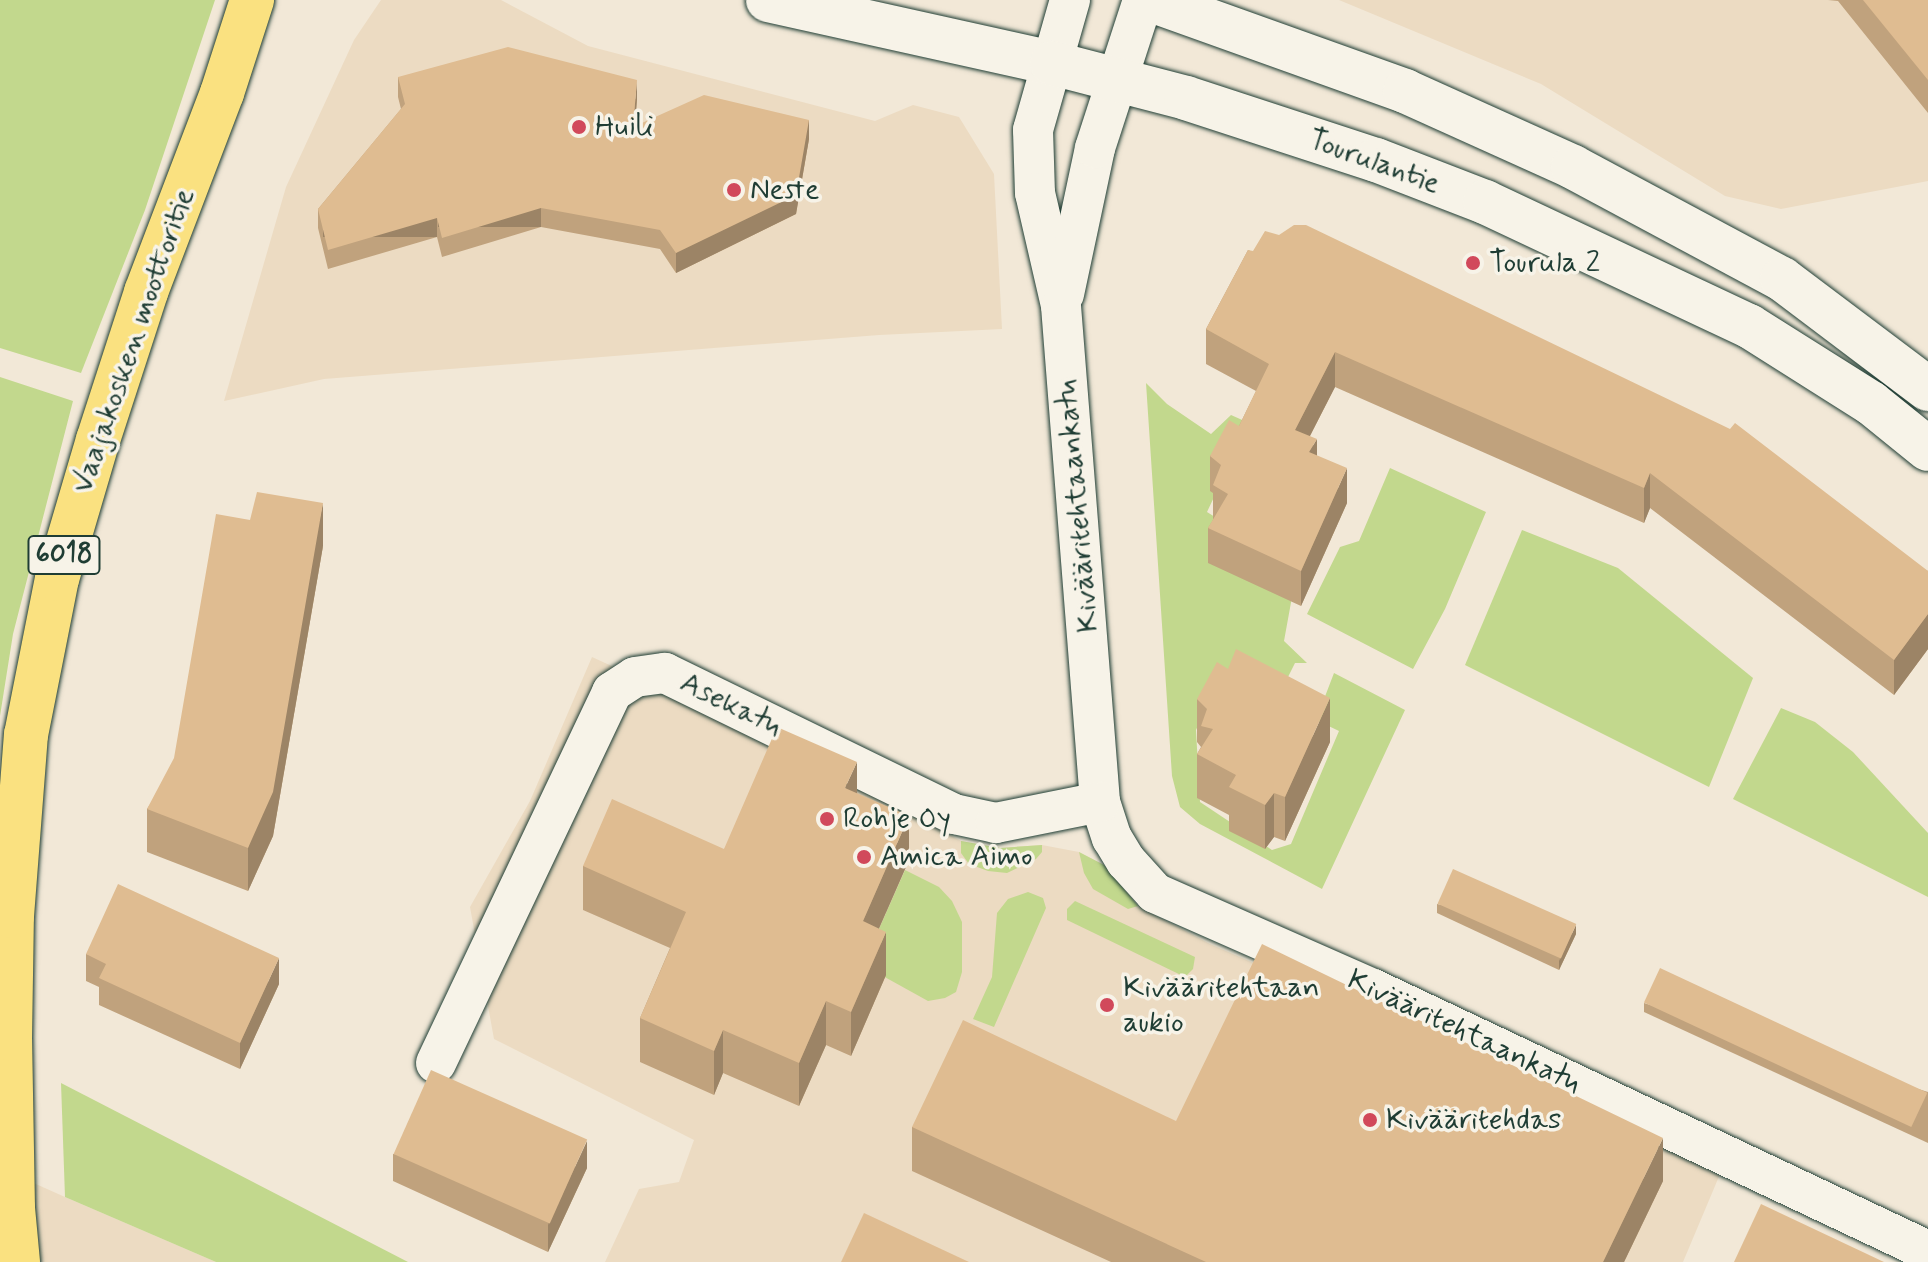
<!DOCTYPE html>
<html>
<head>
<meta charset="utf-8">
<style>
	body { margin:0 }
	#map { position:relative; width:1928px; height:1262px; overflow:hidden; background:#f2e8d7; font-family:Mynerve,sans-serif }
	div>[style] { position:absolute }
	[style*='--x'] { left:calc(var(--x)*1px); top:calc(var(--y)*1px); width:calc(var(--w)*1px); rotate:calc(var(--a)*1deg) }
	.built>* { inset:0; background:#ecdbc2 }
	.green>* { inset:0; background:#c2d88d }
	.roads { filter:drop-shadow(0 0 2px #1f3d34) drop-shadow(0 0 2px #1f3d34) }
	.street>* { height:40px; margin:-20px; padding:0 20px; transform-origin:20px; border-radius:20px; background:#f7f3e8 }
	.secondary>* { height:44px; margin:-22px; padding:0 22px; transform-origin:22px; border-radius:22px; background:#f7f3e8 }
	.highway>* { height:44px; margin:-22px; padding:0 22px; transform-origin:22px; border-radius:22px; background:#fae180 }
	.wall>* { inset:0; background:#c0a27d }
	.shaded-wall>* { inset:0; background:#9c8466; transform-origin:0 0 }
	.building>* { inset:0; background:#dfbc91; transform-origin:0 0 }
	.dots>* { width:22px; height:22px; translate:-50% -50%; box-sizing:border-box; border:4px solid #f7f3e8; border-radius:50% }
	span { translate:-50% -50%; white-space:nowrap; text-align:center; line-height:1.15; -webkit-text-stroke:7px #f7f3e8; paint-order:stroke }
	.shield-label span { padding:2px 6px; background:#f7f3e8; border:2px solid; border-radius:6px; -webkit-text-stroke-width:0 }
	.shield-label { font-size:28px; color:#1f3d34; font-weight:700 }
	.poi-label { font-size:30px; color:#1f3d34 }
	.left { translate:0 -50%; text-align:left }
	.street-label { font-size:30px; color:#1f3d34 }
</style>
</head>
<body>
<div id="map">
	<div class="built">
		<i style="clip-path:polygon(381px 0,501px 0,588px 46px,875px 121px,913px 105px,959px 117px,994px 174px,1002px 329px,879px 335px,324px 379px,224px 401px,286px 187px,354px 40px)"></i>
		<i style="clip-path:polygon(1339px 0,1928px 0,1928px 181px,1781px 209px,1725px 196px,1541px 84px)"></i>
		<i style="clip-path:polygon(592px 657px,789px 747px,961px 841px,1000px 848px,1042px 845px,1079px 852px,1104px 865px,1138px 906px,1210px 944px,1723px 1167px,1683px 1262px,605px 1262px,639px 1189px,679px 1182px,694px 1140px,494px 1039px,470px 907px,530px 801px)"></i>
		<i style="clip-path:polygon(0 1168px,65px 1197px,216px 1262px,0 1262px)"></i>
	</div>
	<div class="green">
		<i style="clip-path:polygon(0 0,215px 0,145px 210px,81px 373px,0 348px)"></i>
		<i style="clip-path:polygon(0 377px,73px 401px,13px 634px,0 716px)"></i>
		<i style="clip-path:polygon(1146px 383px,1167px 404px,1211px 434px,1231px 415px,1249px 423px,1207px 512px,1223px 522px,1292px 597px,1284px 641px,1307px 663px,1295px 663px,1286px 681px,1212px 695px,1196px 730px,1200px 802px,1272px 850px,1291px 844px,1339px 731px,1316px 720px,1334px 673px,1405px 710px,1322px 889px,1200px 824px,1180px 807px,1172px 776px)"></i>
		<i style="clip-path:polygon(1390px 468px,1486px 512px,1445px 609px,1413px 669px,1307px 614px,1340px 547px,1359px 541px)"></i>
		<i style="clip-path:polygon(1522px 530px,1618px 568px,1753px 678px,1709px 787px,1465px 665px)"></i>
		<i style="clip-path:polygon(1781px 708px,1815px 722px,1853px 752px,1928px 833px,1928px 897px,1733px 799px)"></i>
		<i style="clip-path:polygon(961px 841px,1000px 848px,1042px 845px,1042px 852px,1036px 859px,1007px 873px,988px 871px,969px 864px,961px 853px)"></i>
		<i style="clip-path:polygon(1079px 852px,1104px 865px,1138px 906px,1128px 909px,1093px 889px,1084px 873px)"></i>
		<i style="clip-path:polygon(905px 870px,939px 887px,952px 901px,962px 922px,962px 972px,956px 992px,945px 998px,928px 1001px,863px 965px)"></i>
		<i style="clip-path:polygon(1028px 892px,1043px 898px,1046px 908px,994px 1027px,973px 1019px,992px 977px,997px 913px,1008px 899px)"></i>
		<i style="clip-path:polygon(1075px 901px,1195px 957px,1193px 969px,1185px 977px,1067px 920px,1067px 909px)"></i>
		<i style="clip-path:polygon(61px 1083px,408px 1262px,216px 1262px,65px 1197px)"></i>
	</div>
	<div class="roads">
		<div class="street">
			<i style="--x:1070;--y:0;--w:135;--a:105.9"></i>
			<i style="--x:1033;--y:130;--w:63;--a:88.2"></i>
			<i style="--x:1035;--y:193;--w:116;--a:77"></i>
			<i style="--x:1061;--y:306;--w:498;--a:85.5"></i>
			<i style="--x:1100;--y:802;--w:38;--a:72"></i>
			<i style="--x:1112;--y:838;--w:27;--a:59"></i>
			<i style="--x:1126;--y:861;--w:43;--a:47.8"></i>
			<i style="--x:1155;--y:893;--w:238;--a:23.8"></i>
			<i style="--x:1373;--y:989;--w:614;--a:25.27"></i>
			<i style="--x:1064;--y:294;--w:149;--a:-78"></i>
			<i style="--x:1095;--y:148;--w:156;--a:-72"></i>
			<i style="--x:436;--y:1063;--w:411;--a:-64.6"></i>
			<i style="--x:612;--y:692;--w:27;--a:-33"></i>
			<i style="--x:635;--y:677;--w:30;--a:-8"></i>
			<i style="--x:665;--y:673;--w:322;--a:26"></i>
			<i style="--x:954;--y:814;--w:43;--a:12.1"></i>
			<i style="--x:996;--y:823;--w:106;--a:-11.4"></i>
		</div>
		<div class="secondary">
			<i style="--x:768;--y:0;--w:291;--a:12.5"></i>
			<i style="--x:1052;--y:63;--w:138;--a:14.6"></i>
			<i style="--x:1186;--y:98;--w:200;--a:18.1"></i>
			<i style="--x:1376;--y:160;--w:117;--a:21.1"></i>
			<i style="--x:1485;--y:202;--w:292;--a:25.2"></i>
			<i style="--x:1749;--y:326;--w:144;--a:32.3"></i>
			<i style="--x:1871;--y:403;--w:73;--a:38.9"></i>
			<i style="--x:1151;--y:0;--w:270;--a:19.7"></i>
			<i style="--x:1405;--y:91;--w:184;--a:24.3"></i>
			<i style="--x:1573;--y:167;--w:237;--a:28.2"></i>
			<i style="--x:1782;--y:279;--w:183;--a:37"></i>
		</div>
		<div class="highway">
			<i style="--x:18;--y:1262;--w:54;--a:-95.3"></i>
			<i style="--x:13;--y:1208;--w:169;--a:-91"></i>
			<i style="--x:10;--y:1039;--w:123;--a:-89.1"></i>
			<i style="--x:12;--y:916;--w:182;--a:-85.6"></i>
			<i style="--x:26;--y:735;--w:159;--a:-78.8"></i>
			<i style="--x:57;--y:579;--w:145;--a:-73.6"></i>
			<i style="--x:98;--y:440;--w:156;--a:-72"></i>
			<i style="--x:146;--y:292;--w:213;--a:-69.1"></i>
			<i style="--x:222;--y:93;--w:98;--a:-72.1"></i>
		</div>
	</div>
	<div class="wall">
		<i style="clip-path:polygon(1828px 0,1928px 0,1928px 113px,1838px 1px)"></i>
		<i style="clip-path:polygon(398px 77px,637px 99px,635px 126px,809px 139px,796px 214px,676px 273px,660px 249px,541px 227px,442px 257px,437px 237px,328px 269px,318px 228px,318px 209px,401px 109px,398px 97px)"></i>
		<i style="clip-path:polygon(1248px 250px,1928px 571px,1928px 649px,1894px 695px,1650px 508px,1644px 523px,1335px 387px,1310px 436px,1317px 456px,1347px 503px,1301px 606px,1208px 563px,1208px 528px,1213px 520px,1213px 493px,1210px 491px,1210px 456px,1239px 426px,1256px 391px,1206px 364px,1206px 329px)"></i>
		<i style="clip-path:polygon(323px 546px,273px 836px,248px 891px,147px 852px,147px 809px)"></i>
		<i style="clip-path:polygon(1197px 699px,1330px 742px,1285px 841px,1274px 837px,1265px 849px,1229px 831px,1229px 815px,1197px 798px,1197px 754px,1201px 747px,1197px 742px)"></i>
		<i style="clip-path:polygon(857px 793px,909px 860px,879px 928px,886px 975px,851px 1056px,826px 1045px,799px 1106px,723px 1073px,714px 1095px,640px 1062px,640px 1018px,670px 948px,583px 910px,583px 866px,724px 849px)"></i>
		<i style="clip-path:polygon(1437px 904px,1576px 934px,1559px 970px,1437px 913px)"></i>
		<i style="clip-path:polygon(86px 954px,279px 984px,240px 1069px,99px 1005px,99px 987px,86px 981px)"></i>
		<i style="clip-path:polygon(1644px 1003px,1928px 1092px,1928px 1143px,1644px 1012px)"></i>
		<i style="clip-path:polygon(1176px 1121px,1663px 1181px,1624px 1262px,1111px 1262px,912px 1171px,912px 1127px)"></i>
		<i style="clip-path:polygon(393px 1154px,587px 1168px,548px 1252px,393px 1181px)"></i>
	</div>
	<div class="shaded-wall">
		<i style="clip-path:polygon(637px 80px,637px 99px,633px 147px,633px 127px)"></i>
		<i style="clip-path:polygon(809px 120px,809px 139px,796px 214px,676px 273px,676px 253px)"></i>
		<i style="left:541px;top:208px;width:19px;height:103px;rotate:90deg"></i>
		<i style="left:437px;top:218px;width:19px;height:114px;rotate:90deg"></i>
		<i style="clip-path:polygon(1335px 352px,1335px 387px,1295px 465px,1295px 430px)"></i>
		<i style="clip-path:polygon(1317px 439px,1317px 474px,1309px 452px)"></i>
		<i style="clip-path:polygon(1347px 468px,1347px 503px,1301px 606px,1301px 571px)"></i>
		<i style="clip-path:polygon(1650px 473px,1650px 508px,1644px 523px,1644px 488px)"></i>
		<i style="clip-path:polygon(323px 503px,323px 546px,273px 836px,248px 891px,248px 848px)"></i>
		<i style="clip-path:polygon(1928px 614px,1928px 649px,1894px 695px,1894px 660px)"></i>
		<i style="clip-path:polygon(1330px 698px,1330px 742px,1285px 841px,1285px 797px)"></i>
		<i style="clip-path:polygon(857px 762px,857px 806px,845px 788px)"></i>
		<i style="clip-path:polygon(1274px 793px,1274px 837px,1265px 849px,1265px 805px)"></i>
		<i style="clip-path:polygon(909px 816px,909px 860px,863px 965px,863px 921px)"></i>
		<i style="clip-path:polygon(1576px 925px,1576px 934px,1559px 970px,1559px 961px)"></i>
		<i style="clip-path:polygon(886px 932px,886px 975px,851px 1056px,851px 1012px)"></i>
		<i style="clip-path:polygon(279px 958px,279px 984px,240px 1069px,240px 1043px)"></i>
		<i style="clip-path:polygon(826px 1001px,826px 1045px,799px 1106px,799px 1063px)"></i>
		<i style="clip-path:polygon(723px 1030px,723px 1073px,714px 1095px,714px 1051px)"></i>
		<i style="clip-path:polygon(1663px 1138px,1663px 1181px,1624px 1262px,1603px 1262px)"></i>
		<i style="clip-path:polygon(587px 1141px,587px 1168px,548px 1252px,548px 1225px)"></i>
	</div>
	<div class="building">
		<i style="clip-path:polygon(1863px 0,1928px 0,1928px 80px)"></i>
		<i style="clip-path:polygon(508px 47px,637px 80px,633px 127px,704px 95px,809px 120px,796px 195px,676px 253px,660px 230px,541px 208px,442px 238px,437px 218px,328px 250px,318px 209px,405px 104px,398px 77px)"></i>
		<i style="clip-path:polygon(1294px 225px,1306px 225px,1730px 429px,1735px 423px,1928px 571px,1928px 614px,1894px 660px,1650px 473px,1644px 488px,1335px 352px,1295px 430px,1317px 439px,1309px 452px,1347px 468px,1301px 571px,1208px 528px,1228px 494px,1213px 485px,1221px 465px,1210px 456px,1229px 420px,1239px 426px,1269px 364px,1206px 329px,1248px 250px,1253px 251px,1265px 231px,1279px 235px)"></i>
		<i style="clip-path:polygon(257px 492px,323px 503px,273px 792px,248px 848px,147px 809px,174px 758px,216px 514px,250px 520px)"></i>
		<i style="clip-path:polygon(1236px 649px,1330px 698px,1285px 797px,1274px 793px,1265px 805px,1229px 787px,1236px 775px,1197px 754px,1213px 729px,1201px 726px,1207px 709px,1197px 699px,1217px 662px,1228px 669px)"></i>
		<i style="clip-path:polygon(777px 727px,857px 762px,845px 788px,909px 816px,863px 921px,886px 932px,851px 1012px,826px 1001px,799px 1063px,723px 1030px,714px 1051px,640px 1018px,686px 912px,583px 866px,612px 799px,724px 849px)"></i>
		<i style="left:1453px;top:869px;width:135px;height:38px;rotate:24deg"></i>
		<i style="clip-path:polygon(118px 884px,279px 958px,240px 1043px,99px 978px,106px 964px,86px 954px)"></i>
		<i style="clip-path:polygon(1262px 944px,1663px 1138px,1603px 1262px,1206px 1262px,912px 1127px,963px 1020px,1176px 1121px)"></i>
		<i style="left:1660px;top:968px;width:295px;height:38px;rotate:25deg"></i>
		<i style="left:431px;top:1070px;width:171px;height:92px;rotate:24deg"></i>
		<i style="clip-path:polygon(1761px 1204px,1884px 1262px,1734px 1262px)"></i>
		<i style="clip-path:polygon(864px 1213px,969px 1262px,841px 1262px)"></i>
	</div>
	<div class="dots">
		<i style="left:579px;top:127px;background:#d1495b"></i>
		<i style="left:734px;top:190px;background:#d1495b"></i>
		<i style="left:1473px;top:263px;background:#d1495b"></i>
		<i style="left:827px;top:819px;background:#d1495b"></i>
		<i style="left:864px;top:857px;background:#d1495b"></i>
		<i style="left:1107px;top:1005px;background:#d1495b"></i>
		<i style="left:1370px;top:1120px;background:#d1495b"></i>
	</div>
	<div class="shield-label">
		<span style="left:64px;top:555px">6018</span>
	</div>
	<div class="poi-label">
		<span class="left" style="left:595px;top:127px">Huili</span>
		<span class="left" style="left:750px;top:190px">Neste</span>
		<span class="left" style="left:1489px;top:263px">Tourula 2</span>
		<span class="left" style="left:843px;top:819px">Rohje Oy</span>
		<span class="left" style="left:880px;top:857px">Amica Aimo</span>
		<span class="left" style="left:1123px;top:1005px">Kivääritehtaan<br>aukio</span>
		<span class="left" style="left:1386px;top:1120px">Kivääritehdas</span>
	</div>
	<div class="street-label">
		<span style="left:1374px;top:162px;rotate:20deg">Tourulantie</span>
		<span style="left:134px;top:341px;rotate:-71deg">Vaajakosken moottoritie</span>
		<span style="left:1078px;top:506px;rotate:-95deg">Kivääritehtaankatu</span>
		<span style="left:731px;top:705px;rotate:26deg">Asekatu</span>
		<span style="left:1464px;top:1032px;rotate:25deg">Kivääritehtaankatu</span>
	</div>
</div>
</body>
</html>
